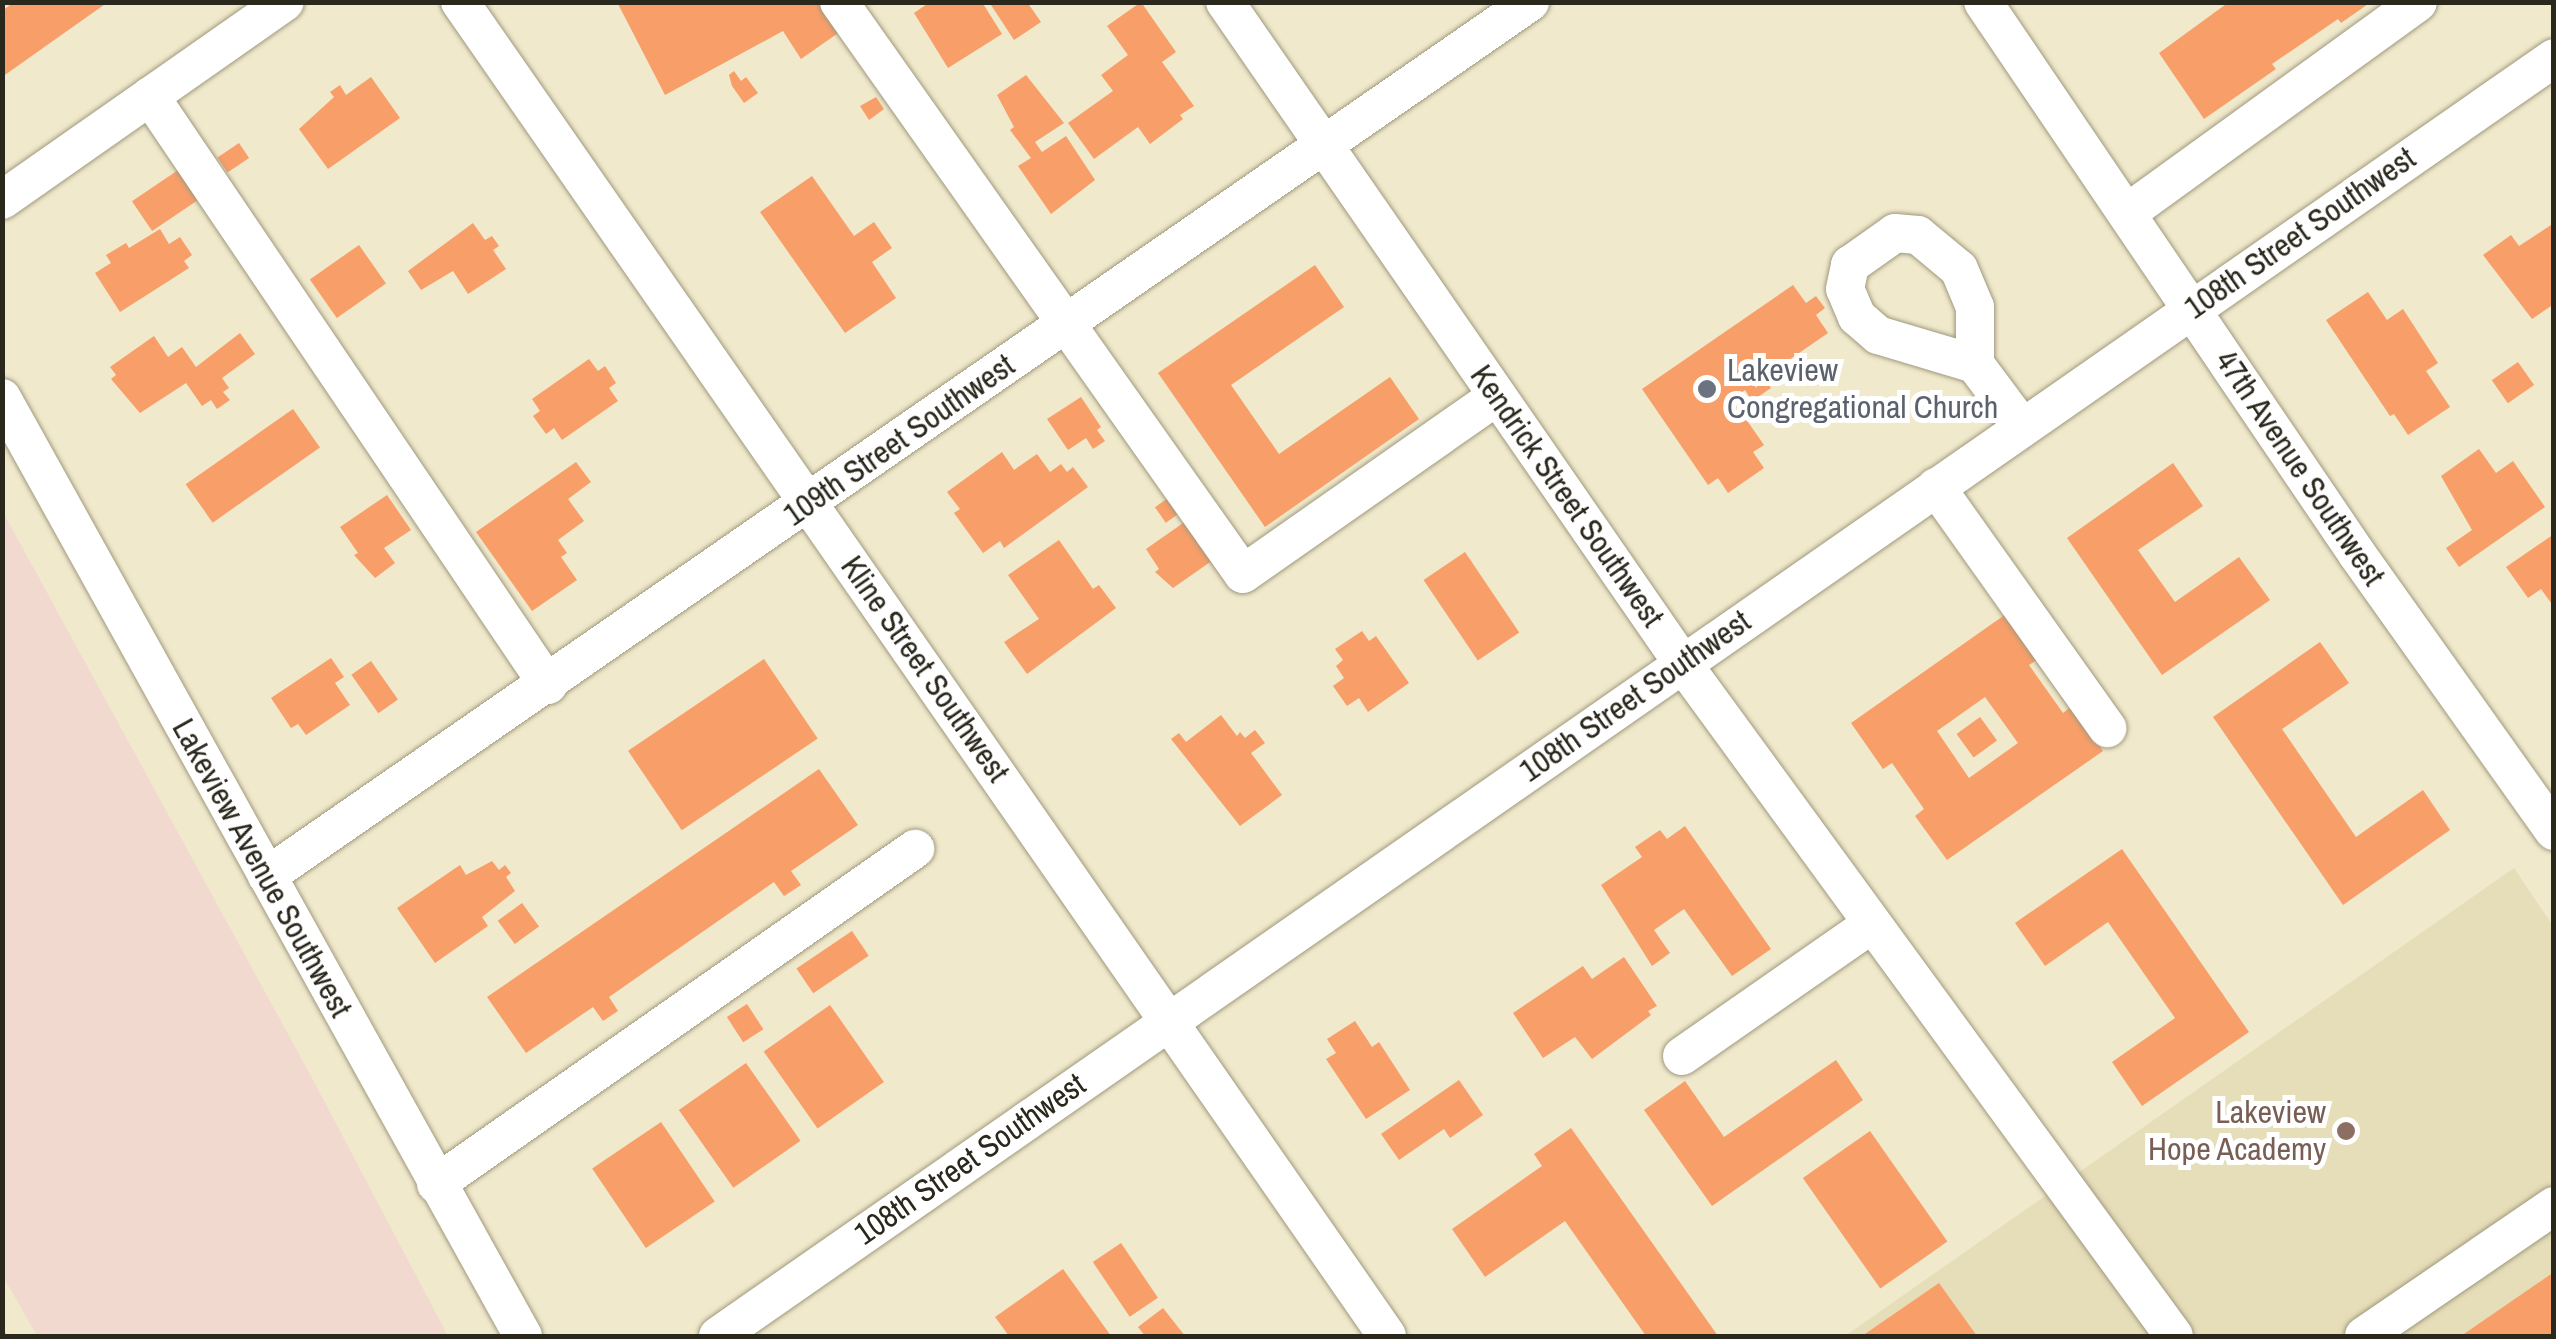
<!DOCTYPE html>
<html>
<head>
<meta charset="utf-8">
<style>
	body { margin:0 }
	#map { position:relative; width:2556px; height:1339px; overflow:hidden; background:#f0e9cc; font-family:"Archivo Narrow",sans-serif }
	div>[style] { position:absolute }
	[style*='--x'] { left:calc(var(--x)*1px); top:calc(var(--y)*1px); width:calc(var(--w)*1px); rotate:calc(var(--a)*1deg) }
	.built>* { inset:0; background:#e6ddb9 }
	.industrial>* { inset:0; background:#f1d9d0 }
	.building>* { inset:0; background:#f89e69; transform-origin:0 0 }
	.roads { filter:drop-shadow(0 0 2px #a0997e) drop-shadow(0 0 2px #a0997e) }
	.minor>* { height:38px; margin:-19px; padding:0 19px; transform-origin:19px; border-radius:19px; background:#fff }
	.rail>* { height:8px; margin-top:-4px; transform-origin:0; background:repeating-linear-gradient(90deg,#676252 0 20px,transparent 0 30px) }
	.dots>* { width:28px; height:28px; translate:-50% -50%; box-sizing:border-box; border:5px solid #fff; border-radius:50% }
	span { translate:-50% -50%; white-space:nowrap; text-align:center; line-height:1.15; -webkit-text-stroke:10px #fff; paint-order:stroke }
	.street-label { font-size:32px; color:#2a271c }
	.worship-label { font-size:32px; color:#5b616d }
	.left { translate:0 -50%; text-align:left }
	.education-label { font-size:32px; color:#785e54 }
	.right { translate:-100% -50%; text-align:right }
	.frame { position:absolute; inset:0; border:5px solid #2a271c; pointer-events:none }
</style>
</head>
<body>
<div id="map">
	<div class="built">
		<i style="clip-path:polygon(2514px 868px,2553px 926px,2553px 1336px,1845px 1336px)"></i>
	</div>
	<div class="industrial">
		<i style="clip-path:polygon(3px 512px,312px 1078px,448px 1336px,37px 1336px,3px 1276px)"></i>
	</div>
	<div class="building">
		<i style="clip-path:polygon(14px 2px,108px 2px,2px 77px,2px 11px)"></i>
		<i style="clip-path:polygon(617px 2px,821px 2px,841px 31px,801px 59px,783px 31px,665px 95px)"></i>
		<i style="clip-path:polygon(930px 2px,982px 2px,1002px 34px,948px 68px,914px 13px)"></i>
		<i style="clip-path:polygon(995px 2px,1027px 2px,1041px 22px,1014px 40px,991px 5px)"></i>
		<i style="clip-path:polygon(1141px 2px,1176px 52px,1162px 62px,1194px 106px,1180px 115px,1183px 119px,1150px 144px,1138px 127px,1094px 159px,1068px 123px,1113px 91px,1101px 75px,1128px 55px,1107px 26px)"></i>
		<i style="clip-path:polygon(2229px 2px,2371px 2px,2341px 23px,2338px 19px,2272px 64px,2276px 69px,2204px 119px,2159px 53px)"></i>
		<i style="clip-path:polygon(734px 71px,741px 81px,746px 77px,758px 93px,744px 103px,732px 86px,729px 75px)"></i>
		<i style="clip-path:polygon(1026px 75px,1064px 123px,1035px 142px,1042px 152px,1066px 136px,1095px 180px,1051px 214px,1018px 166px,1031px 158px,1010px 130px,1014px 127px,997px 95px)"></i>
		<i style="clip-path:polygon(371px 77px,400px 118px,328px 169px,299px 129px,334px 97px,330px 92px,340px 85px,346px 95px)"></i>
		<i style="clip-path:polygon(876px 97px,884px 109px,869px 120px,860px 106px)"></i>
		<i style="left:239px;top:143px;width:18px;height:26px;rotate:56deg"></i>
		<i style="left:190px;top:162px;width:36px;height:70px;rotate:56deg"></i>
		<i style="clip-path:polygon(812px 176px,854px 236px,874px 222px,892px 248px,872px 262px,896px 298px,845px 333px,760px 212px)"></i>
		<i style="clip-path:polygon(473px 223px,485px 240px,492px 236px,499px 246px,493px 250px,506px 269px,468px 294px,453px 271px,421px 290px,408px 271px)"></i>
		<i style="clip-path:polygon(2554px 223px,2554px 304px,2532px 319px,2483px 255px,2511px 235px,2519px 246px)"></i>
		<i style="clip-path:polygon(160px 229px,169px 244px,180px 237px,192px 255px,184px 261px,189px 268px,120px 312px,95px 273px,111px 263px,106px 255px,126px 243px,129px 248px)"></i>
		<i style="left:359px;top:245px;width:47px;height:60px;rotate:55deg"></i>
		<i style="clip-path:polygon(1315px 265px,1344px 307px,1231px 385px,1279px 454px,1390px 377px,1419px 419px,1265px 527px,1158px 373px)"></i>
		<i style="clip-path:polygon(1793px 285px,1806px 303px,1816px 296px,1825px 308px,1816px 315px,1828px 333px,1764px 377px,1771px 388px,1752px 401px,1745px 390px,1732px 399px,1764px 445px,1753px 452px,1764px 468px,1728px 493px,1718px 478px,1708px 485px,1642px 389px)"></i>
		<i style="clip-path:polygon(2368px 292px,2387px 320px,2403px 309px,2438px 363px,2426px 371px,2450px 407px,2408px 435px,2394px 414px,2390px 416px,2326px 320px)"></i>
		<i style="clip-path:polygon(240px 333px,255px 354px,222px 378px,229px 388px,223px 392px,230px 400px,217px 409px,211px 400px,202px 406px,186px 383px,140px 413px,111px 379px,116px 375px,110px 367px,154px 336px,168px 357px,182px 347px,196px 367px)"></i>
		<i style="clip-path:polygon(589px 359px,598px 371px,605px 366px,616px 383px,609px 388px,618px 401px,562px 440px,554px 428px,546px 434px,533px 416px,540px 411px,532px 399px)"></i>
		<i style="left:2518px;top:362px;width:28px;height:32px;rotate:55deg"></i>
		<i style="clip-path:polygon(1081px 397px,1101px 427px,1097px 430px,1105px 441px,1093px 449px,1086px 438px,1068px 450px,1047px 419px)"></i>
		<i style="left:293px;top:409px;width:47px;height:131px;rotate:55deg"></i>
		<i style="clip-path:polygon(2479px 449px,2496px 473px,2513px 461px,2545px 507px,2459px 567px,2446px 548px,2472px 530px,2441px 476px)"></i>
		<i style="clip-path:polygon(1002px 452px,1014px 470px,1037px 454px,1050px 472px,1061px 464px,1067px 472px,1073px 467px,1088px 487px,1004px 548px,1000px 541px,983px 553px,954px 513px,960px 509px,947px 492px)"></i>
		<i style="clip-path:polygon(576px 462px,591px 482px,568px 499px,584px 521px,558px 540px,567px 553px,561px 557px,577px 580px,532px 611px,476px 532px)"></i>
		<i style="clip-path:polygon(2173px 463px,2203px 506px,2138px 550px,2175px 602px,2239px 557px,2270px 600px,2162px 675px,2067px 538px)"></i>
		<i style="clip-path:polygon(387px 495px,411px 530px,384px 548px,395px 563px,375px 578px,354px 555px,358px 553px,340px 527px)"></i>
		<i style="left:1168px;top:498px;width:19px;height:16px;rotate:55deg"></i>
		<i style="clip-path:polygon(1186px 521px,1213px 560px,1173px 588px,1155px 572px,1159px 569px,1146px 549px)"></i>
		<i style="clip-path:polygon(2554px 534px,2554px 607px,2541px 589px,2528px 598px,2506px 567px)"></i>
		<i style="clip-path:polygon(1059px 540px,1093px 589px,1099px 585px,1116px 608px,1027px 674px,1004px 642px,1039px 619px,1008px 575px)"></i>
		<i style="left:1465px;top:552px;width:97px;height:50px;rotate:56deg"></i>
		<i style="clip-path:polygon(evenodd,2006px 614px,2038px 659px,2029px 665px,2063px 713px,2072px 706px,2103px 751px,1947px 860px,1915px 816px,1924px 809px,1892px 763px,1883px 769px,1851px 723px,2006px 614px,1985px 697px,2018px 743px,1969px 778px,1937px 731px,1985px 697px)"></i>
		<i style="clip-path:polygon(1362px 631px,1369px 641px,1376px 636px,1409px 683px,1368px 712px,1359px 698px,1347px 706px,1333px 686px,1344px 678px,1336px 666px,1343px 660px,1335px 649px)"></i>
		<i style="clip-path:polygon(2320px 642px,2349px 683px,2282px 729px,2356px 837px,2423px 790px,2450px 830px,2343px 905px,2213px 717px)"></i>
		<i style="clip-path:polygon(331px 658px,344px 677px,335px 683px,350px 705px,306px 735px,298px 724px,291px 728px,271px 698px)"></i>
		<i style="left:764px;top:659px;width:96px;height:164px;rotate:56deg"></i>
		<i style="left:371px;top:661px;width:47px;height:24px;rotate:55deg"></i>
		<i style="clip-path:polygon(1221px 715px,1237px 736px,1240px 732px,1245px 738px,1255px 730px,1265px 743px,1251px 753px,1282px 795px,1240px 826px,1171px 739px,1179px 733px,1186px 742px)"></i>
		<i style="left:1980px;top:717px;width:29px;height:29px;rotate:54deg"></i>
		<i style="clip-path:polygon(819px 769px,858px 825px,791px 871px,801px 885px,784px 896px,774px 882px,609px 997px,618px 1011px,603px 1021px,593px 1007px,526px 1053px,487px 997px)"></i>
		<i style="clip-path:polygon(1685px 826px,1771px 949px,1732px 976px,1684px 909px,1654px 930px,1670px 953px,1652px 966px,1601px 885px,1642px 857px,1635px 847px,1660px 830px,1667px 839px)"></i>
		<i style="clip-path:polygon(2122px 849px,2249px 1032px,2142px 1106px,2112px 1062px,2175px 1018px,2108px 922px,2045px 966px,2015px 923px)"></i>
		<i style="clip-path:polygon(492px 861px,499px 870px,505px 865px,511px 873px,506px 877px,515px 891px,482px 917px,488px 926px,435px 963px,397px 908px,460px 865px,466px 875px)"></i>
		<i style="left:522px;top:903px;width:29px;height:30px;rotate:54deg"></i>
		<i style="left:852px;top:931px;width:30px;height:67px;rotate:56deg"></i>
		<i style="clip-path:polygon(1624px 957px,1657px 1006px,1648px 1011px,1651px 1015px,1592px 1059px,1575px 1037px,1543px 1058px,1513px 1013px,1583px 966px,1592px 979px)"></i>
		<i style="left:747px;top:1004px;width:30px;height:24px;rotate:57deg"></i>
		<i style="left:830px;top:1005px;width:94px;height:81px;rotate:55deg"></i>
		<i style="clip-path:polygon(1355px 1021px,1372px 1047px,1379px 1042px,1410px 1090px,1366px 1119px,1326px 1059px,1336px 1053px,1327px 1039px)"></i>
		<i style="clip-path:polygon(1836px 1060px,1863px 1100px,1712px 1206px,1644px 1110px,1685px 1081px,1724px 1137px)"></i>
		<i style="left:746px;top:1063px;width:95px;height:82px;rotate:55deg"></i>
		<i style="clip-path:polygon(1459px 1080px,1483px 1115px,1450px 1138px,1444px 1129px,1399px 1160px,1381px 1134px)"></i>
		<i style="left:661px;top:1122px;width:96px;height:83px;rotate:56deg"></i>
		<i style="clip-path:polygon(1571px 1128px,1718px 1336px,1646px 1336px,1565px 1221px,1485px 1277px,1452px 1229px,1542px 1166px,1534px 1154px)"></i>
		<i style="left:1870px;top:1131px;width:135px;height:82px;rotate:55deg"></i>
		<i style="left:1121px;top:1243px;width:66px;height:34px;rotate:56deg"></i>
		<i style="clip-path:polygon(1063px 1269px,1111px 1336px,1009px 1336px,995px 1317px)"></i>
		<i style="clip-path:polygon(2554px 1272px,2554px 1336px,2461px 1336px)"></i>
		<i style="clip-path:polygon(1939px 1283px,1977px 1336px,1862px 1336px)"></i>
		<i style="clip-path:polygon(1163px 1308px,1185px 1336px,1145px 1336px,1138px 1327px)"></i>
	</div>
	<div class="roads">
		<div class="minor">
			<i style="--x:460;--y:2;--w:1624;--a:55.2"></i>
			<i style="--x:839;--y:2;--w:700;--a:54.77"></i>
			<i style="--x:1243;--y:574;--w:310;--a:-35"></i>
			<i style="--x:1225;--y:2;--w:805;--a:55.32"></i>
			<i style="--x:1683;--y:664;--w:832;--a:53.85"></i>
			<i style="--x:1983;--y:2;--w:667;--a:55.88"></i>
			<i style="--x:2357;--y:554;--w:340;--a:54.6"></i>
			<i style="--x:150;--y:96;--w:711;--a:55.95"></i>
			<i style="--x:2;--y:200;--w:345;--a:-35"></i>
			<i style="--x:2127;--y:213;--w:359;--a:-35.9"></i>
			<i style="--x:1975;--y:364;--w:101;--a:-163.4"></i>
			<i style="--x:1878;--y:335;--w:28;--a:-139"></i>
			<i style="--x:1857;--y:317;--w:30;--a:-113"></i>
			<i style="--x:1845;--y:289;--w:25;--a:-78"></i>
			<i style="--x:1850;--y:265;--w:55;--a:-35.4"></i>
			<i style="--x:1895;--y:233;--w:23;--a:5"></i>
			<i style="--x:1918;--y:235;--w:53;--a:39.7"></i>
			<i style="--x:1959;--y:269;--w:41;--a:67.2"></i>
			<i style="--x:1975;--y:307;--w:57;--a:90"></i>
			<i style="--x:1975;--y:364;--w:79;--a:53.3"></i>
			<i style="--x:2;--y:398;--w:1073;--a:60.95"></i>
			<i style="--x:1936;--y:487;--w:296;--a:54.6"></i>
			<i style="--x:267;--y:876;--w:1536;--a:-34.68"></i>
			<i style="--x:1682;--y:1056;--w:231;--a:-34.8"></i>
			<i style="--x:436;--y:1184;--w:585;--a:-34.97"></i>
			<i style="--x:718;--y:1336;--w:2237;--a:-34.84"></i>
			<i style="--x:2364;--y:1336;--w:230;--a:-34.4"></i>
		</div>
	</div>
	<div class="rail">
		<i style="--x:2;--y:1335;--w:1;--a:45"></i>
	</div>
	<div class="dots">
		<i style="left:1707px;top:389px;background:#6b7280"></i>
		<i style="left:2346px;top:1131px;background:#8d6e63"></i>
	</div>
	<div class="street-label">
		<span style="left:2300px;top:233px;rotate:-35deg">108th Street Southwest</span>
		<span style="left:899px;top:440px;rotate:-35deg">109th Street Southwest</span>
		<span style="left:2300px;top:468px;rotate:56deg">47th Avenue Southwest</span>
		<span style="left:1567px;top:496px;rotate:55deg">Kendrick Street Southwest</span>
		<span style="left:925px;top:669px;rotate:55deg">Kline Street Southwest</span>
		<span style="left:1635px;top:696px;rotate:-35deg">108th Street Southwest</span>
		<span style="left:262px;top:868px;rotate:61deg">Lakeview Avenue Southwest</span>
		<span style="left:970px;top:1159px;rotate:-35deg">108th Street Southwest</span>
	</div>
	<div class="worship-label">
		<span class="left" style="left:1727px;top:389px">Lakeview<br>Congregational Church</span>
	</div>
	<div class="education-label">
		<span class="right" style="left:2326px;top:1131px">Lakeview<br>Hope Academy</span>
	</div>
	<div class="frame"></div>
</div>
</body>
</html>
